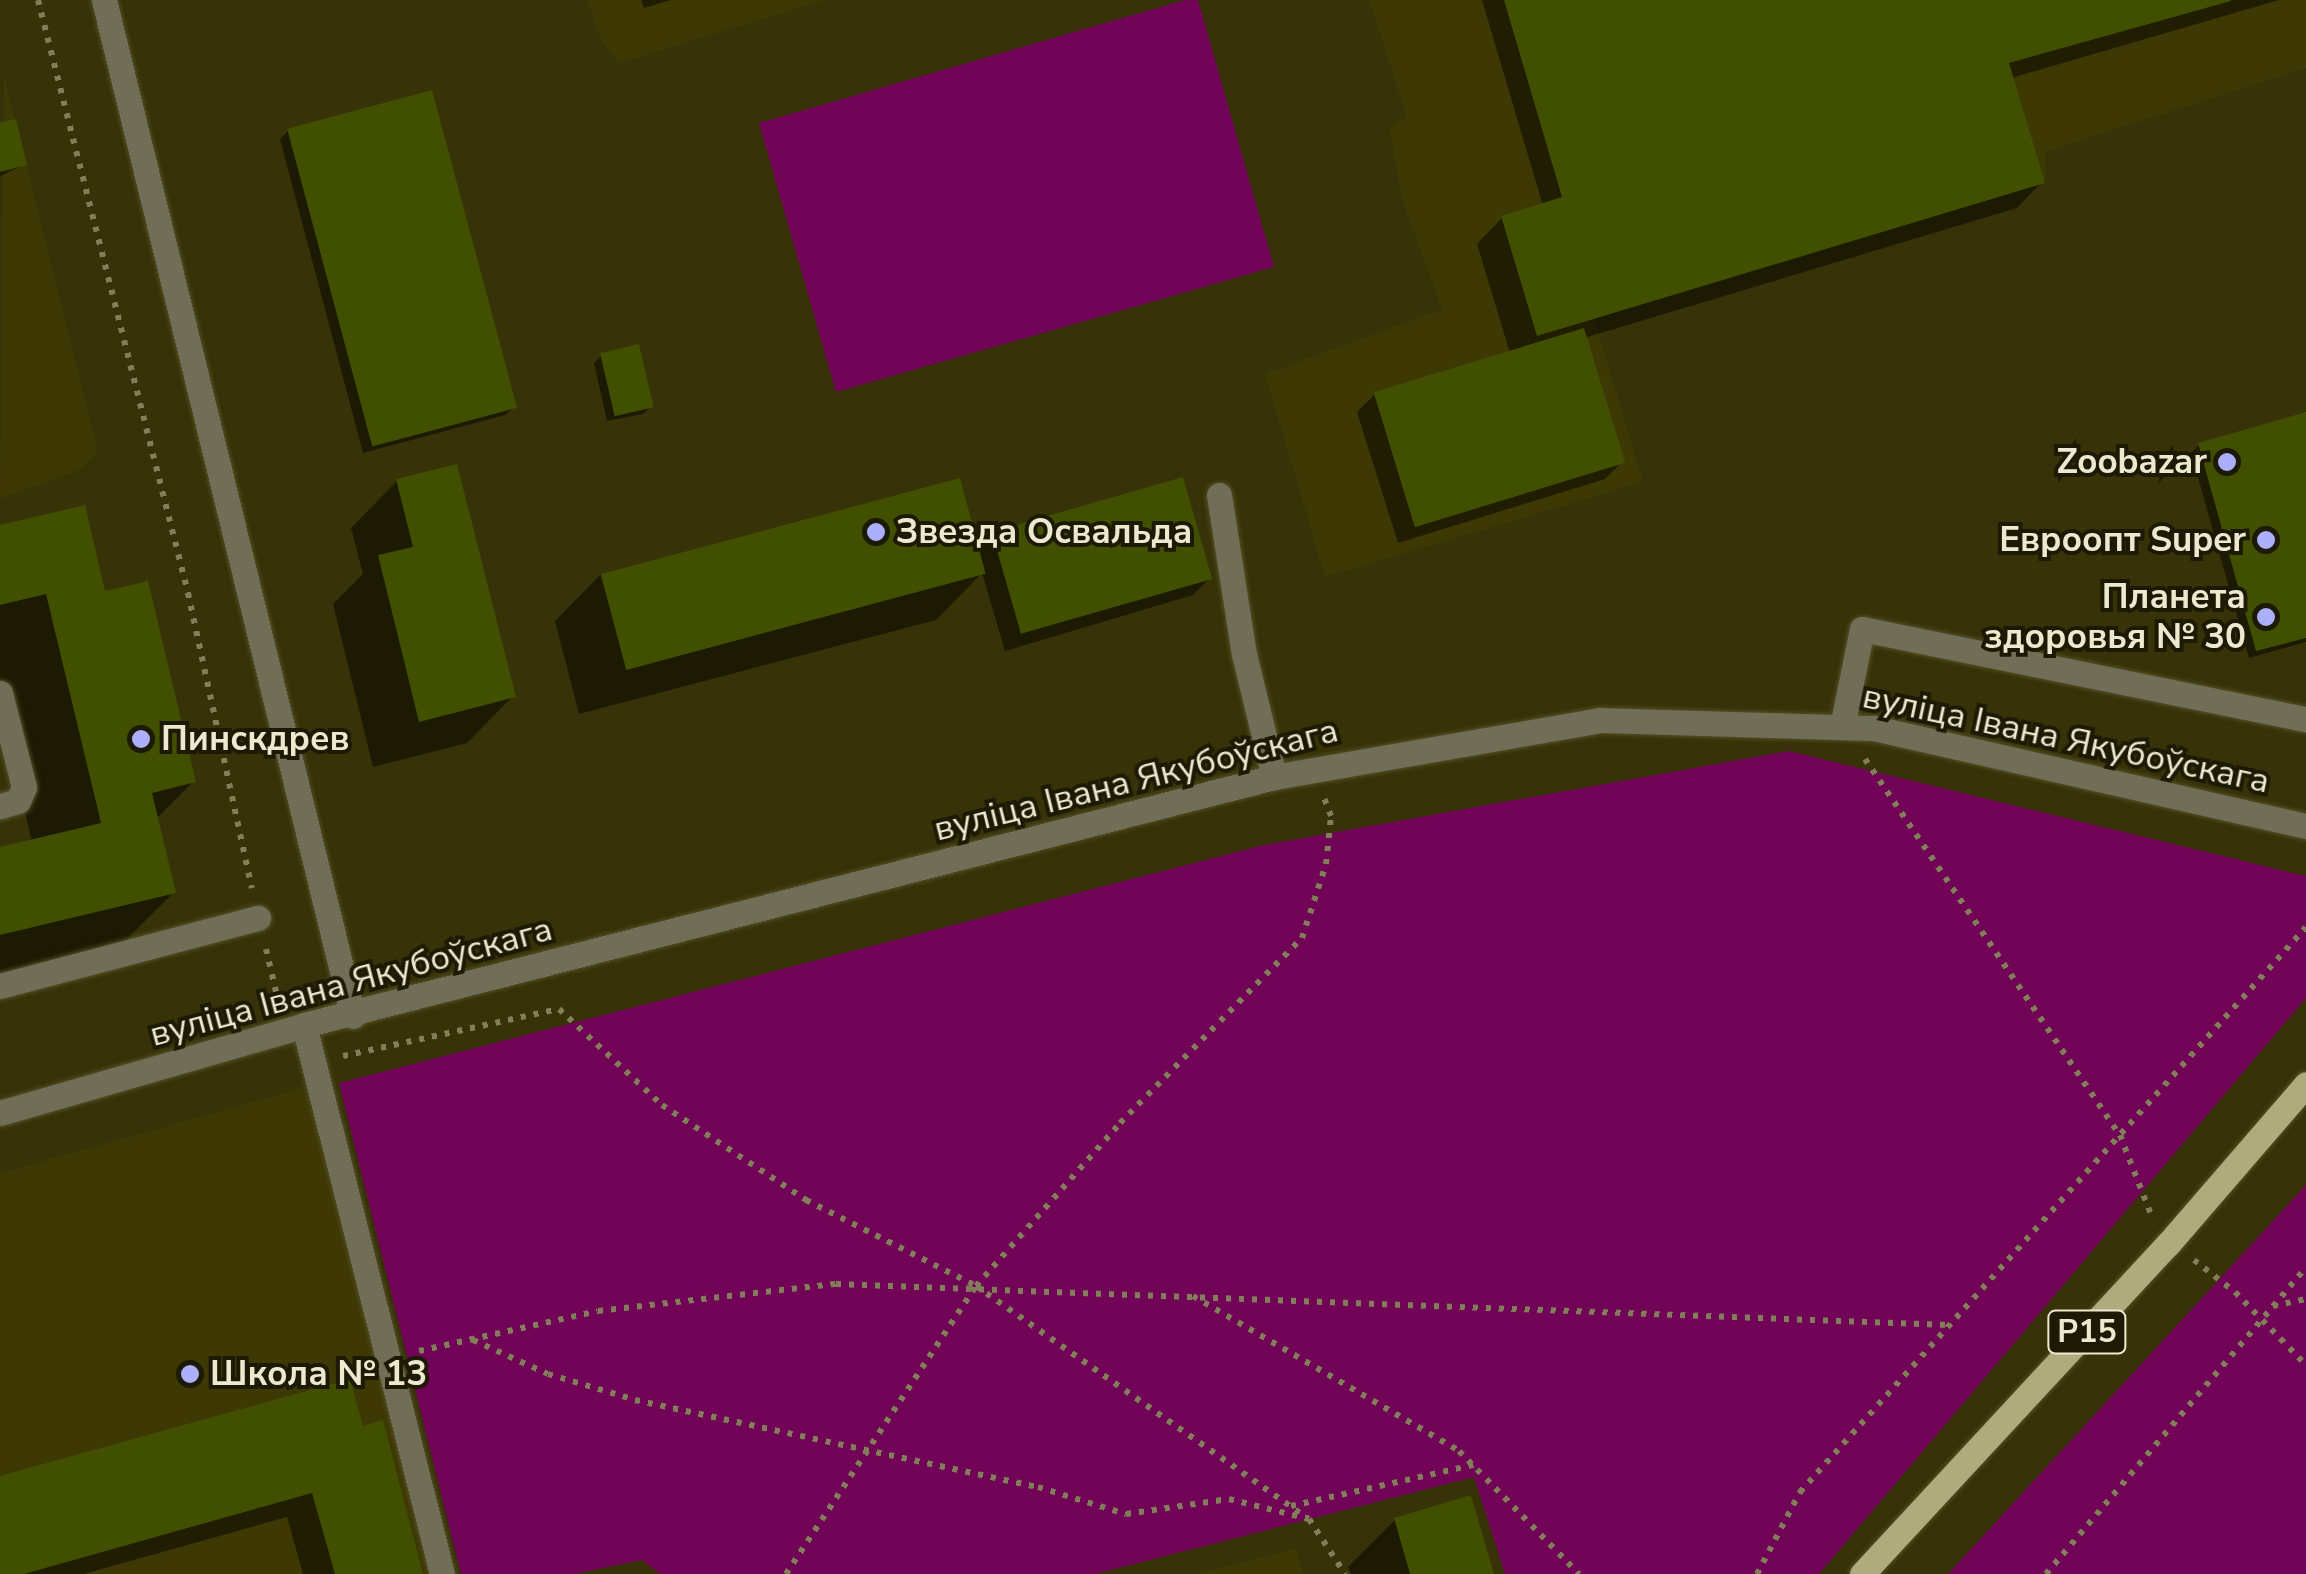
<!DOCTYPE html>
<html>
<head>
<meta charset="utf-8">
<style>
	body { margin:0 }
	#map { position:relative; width:2306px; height:1574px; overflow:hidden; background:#373207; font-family:"Nunito Sans",sans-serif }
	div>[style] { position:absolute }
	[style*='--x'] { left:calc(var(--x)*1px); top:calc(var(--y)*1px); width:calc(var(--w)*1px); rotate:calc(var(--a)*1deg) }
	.built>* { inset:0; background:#3e3804 }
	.green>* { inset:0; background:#710456 }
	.shadow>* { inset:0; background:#0007 }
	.building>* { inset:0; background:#405000; transform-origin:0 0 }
	.path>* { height:6px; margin-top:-3px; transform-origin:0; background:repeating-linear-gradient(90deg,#827e5a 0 5px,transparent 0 13px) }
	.roads { filter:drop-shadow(0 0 2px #544f27) drop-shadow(0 0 2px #544f27) }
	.minor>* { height:25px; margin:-12.5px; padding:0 12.5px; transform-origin:12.5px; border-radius:12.5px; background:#716e58 }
	.major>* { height:25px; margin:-12.5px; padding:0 12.5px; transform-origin:12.5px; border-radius:12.5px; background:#b0ab7d }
	.dots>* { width:28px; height:28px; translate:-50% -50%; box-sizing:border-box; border:5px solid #1c1904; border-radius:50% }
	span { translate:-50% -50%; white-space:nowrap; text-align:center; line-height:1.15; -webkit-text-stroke:8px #1c1904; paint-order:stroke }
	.shield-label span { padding:2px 8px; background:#1c1904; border:2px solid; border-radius:8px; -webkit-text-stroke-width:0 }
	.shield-label { font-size:32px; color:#ece9ce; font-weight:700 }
	.poi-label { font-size:35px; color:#ece9ce; font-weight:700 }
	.right { translate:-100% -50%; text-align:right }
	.left { translate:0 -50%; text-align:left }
	.street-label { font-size:35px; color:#ece9ce }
</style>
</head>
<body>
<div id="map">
	<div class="built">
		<i style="clip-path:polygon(587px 0,825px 0,620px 63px,601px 41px)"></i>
		<i style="clip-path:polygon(1369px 0,2306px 0,2306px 68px,2045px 152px,2045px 183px,1594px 319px,1643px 482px,1325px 577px,1265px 374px,1442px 309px,1402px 199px,1389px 127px,1407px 117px)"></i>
		<i style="clip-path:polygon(4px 75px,98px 451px,80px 470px,0 499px)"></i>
		<i style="clip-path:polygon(309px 1086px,431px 1574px,0 1574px,0 1173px)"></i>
		<i style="clip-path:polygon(1296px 1548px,1302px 1574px,1197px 1574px)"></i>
	</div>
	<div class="green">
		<i style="clip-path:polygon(1185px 0,1198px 0,1274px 267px,836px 392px,759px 123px)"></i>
		<i style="clip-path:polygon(1789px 751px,2306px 876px,2306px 998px,1819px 1574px,1505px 1574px,1474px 1477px,1095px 1574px,660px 1574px,642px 1560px,574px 1574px,461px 1574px,339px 1083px,1264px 845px)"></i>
		<i style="clip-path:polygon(2306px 1185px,2306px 1574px,1948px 1574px)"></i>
	</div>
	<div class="shadow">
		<i style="clip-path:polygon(641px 0,671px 0,644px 8px)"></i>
		<i style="clip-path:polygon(1482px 0,2279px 0,2011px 78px,2042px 182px,2017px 208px,1584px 338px,1622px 462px,1605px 479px,1398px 543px,1357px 412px,1374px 395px,1510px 353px,1477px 244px,1502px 218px,1543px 206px)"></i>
		<i style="clip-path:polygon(0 126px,24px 165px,0 176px)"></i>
		<i style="clip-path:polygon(288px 131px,513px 408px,505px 415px,363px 453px,280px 139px)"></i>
		<i style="clip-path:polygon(602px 355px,651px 406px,643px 414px,607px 421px,594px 363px)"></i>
		<i style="clip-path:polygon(2306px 415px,2306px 642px,2249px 658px,2191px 453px,2199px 445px)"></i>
		<i style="clip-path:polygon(397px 481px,513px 696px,467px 743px,373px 767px,333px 604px,363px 574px,351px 528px)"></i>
		<i style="clip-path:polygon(0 528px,103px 594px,194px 781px,156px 819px,174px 892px,114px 952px,0 979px,0 850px,32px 842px,0 707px)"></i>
		<i style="clip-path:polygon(993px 535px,1210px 578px,1193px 595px,1005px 651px,982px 573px,936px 620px,579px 714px,555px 621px,601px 574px,977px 552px)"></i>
		<i style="clip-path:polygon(361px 1429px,421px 1574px,303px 1574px,287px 1517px,84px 1574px,0 1574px,0 1479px)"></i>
		<i style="clip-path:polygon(1395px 1520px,1491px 1574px,1351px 1574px,1348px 1567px)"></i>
	</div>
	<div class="building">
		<i style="clip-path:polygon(1504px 0,2230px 0,2231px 1px,2009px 63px,2045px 183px,1537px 336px,1501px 216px,1562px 197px)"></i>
		<i style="left:432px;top:90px;width:329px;height:150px;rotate:75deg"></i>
		<i style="clip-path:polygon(16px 119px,27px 165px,0 172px,0 123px)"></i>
		<i style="left:1584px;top:328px;width:141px;height:220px;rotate:73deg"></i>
		<i style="left:639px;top:344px;width:65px;height:40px;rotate:77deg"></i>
		<i style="clip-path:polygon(2306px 412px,2306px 638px,2256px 651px,2198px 443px)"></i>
		<i style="clip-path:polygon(457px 464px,516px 697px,419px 722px,378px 555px,413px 547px,396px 479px)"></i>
		<i style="left:1183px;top:477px;width:106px;height:199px;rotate:74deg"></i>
		<i style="left:960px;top:478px;width:99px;height:372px;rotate:75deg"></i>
		<i style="clip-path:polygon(85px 505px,105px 591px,148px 581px,196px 782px,152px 793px,176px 893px,0 935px,0 847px,101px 823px,46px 594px,0 605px,0 525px)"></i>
		<i style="clip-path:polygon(350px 1379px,363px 1426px,383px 1420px,423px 1574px,335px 1574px,312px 1493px,24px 1574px,0 1574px,0 1476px)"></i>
		<i style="clip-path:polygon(1471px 1495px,1494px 1574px,1410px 1574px,1394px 1518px)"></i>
	</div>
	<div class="path">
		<i style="--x:38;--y:0;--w:612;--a:75.8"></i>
		<i style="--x:188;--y:593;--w:302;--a:77.8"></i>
		<i style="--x:1865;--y:759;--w:454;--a:55.9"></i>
		<i style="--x:2120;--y:1135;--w:88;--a:68.7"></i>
		<i style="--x:266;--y:949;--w:52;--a:76.8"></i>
		<i style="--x:343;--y:1056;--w:221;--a:-12.3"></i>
		<i style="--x:559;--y:1009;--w:141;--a:43"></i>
		<i style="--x:662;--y:1105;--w:173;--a:33.4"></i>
		<i style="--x:806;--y:1200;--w:191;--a:26.8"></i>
		<i style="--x:976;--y:1286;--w:406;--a:35"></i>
		<i style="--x:2194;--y:1260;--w:52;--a:38"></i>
		<i style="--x:2235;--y:1292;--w:102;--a:45.8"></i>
		<i style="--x:1193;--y:1296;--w:308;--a:30.2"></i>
		<i style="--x:1459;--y:1451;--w:172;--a:45.7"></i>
		<i style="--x:2273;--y:1306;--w:34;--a:-12"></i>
		<i style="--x:473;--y:1340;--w:82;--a:24.4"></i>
		<i style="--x:548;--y:1374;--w:91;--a:16.6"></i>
		<i style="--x:635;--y:1400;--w:412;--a:12.2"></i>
		<i style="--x:1038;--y:1487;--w:92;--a:17.1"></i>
		<i style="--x:1126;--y:1514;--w:104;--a:-8.3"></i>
		<i style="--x:1229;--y:1499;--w:82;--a:14"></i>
		<i style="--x:1309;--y:1519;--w:66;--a:56.8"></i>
		<i style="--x:419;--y:1351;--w:183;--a:-12.6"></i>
		<i style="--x:598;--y:1311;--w:240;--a:-6.5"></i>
		<i style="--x:836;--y:1284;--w:1114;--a:2.11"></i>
		<i style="--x:1291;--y:1506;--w:187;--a:-12.7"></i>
		<i style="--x:786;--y:1574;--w:345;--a:-56.6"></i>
		<i style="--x:976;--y:1286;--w:217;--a:-48.5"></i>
		<i style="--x:1120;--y:1123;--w:260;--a:-45.5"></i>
		<i style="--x:1302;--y:938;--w:78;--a:-72"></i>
		<i style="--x:1326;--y:864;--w:48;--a:-84.1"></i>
		<i style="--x:1331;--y:816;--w:19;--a:-111"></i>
		<i style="--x:1757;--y:1574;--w:93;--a:-62.3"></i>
		<i style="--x:1800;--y:1492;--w:758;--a:-48.15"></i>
		<i style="--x:2046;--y:1574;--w:402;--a:-49.7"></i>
	</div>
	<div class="roads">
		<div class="minor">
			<i style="--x:104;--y:0;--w:1046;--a:76.23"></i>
			<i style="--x:1219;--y:495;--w:161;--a:81.1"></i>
			<i style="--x:1244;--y:654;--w:127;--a:76.3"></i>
			<i style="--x:0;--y:693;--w:97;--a:75.7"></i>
			<i style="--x:24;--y:787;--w:15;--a:113"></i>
			<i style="--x:18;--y:801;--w:19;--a:164"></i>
			<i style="--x:1842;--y:727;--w:100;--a:-78.5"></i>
			<i style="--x:1862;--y:629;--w:453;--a:11.5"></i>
			<i style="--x:0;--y:986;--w:267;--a:-14.8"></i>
			<i style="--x:304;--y:1025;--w:566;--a:75.89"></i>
			<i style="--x:0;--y:1113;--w:316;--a:-16.1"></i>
			<i style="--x:304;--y:1025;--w:1001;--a:-14.34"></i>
			<i style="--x:1274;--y:777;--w:330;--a:-9.9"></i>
			<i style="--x:1599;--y:720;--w:275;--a:1.7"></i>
			<i style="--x:1874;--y:728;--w:443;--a:12.8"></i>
		</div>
		<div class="major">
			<i style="--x:1862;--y:1574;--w:450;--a:-47.2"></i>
			<i style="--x:2168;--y:1244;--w:211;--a:-49.2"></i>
		</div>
	</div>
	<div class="dots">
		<i style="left:2227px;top:462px;background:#acaffb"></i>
		<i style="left:876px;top:532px;background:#acaffb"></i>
		<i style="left:2266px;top:540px;background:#acaffb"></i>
		<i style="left:2266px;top:617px;background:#acaffb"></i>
		<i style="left:141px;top:739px;background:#acaffb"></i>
		<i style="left:190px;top:1374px;background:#acaffb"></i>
	</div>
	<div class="shield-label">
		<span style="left:2087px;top:1332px">Р15</span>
	</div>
	<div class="poi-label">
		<span class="right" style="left:2207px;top:462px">Zoobazar</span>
		<span class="left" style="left:896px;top:532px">Звезда Освальда</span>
		<span class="right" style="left:2246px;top:540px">Евроопт Super</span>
		<span class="right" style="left:2246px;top:617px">Планета<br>здоровья № 30</span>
		<span class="left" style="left:161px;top:739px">Пинскдрев</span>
		<span class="left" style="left:210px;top:1374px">Школа № 13</span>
	</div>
	<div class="street-label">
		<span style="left:2066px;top:739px;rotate:12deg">вуліца Івана Якубоўскага</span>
		<span style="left:1136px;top:780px;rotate:-14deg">вуліца Івана Якубоўскага</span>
		<span style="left:351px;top:982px;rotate:-15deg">вуліца Івана Якубоўскага</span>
	</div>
</div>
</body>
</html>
